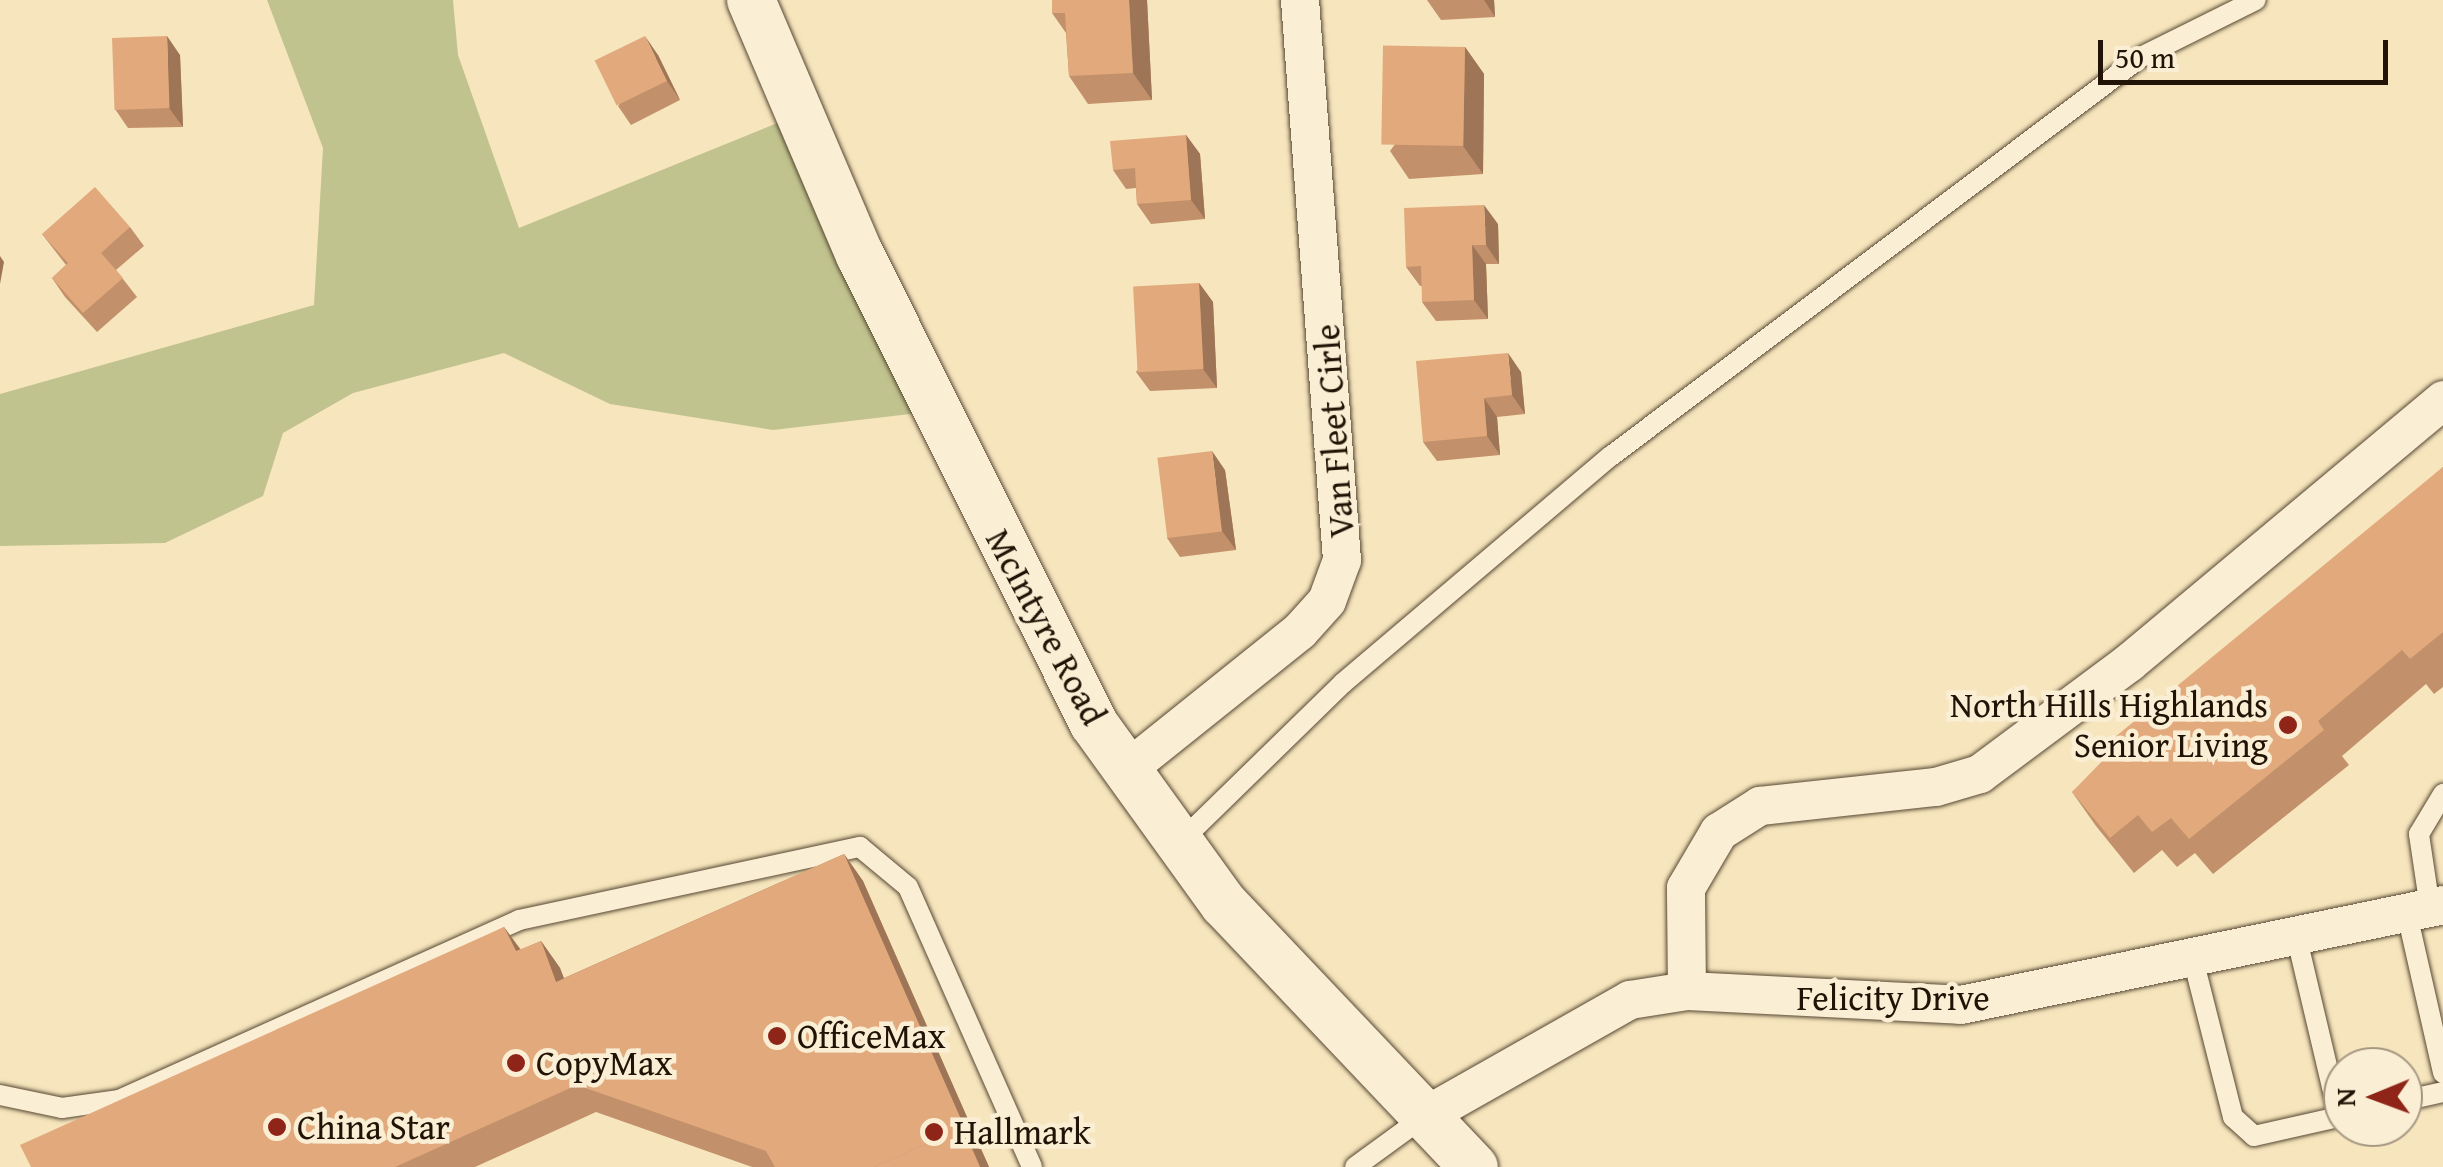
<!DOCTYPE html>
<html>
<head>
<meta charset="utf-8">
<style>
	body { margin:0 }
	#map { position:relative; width:2443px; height:1167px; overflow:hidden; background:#f7e5bd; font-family:"Gentium Book Plus",serif }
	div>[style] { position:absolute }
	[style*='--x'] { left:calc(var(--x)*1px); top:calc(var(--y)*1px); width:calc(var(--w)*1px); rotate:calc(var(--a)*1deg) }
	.green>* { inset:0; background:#c1c38e }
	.roads { filter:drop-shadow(0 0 2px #564833) drop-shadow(0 0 2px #564833) }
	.service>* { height:20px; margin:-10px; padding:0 10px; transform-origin:10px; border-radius:10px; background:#faeed4 }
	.minor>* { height:38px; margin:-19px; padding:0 19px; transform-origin:19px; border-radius:19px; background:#faeed4 }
	.tertiary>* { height:48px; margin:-24px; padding:0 24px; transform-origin:24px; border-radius:24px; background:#faeed4 }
	.wall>* { inset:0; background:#c2916b }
	.shaded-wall>* { inset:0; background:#9e7657 }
	.building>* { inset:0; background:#e1a97c; transform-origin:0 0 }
	.dots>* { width:28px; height:28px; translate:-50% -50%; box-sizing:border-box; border:5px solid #faeed4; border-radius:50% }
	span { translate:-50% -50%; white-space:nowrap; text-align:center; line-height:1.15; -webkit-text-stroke:9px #faeed4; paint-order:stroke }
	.street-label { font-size:35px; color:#211305 }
	.poi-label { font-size:35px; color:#211305 }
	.right { translate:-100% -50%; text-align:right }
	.left { translate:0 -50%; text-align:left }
	.north { position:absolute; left:2323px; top:1047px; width:100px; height:100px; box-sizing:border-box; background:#faeed4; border:2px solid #a39681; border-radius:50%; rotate:269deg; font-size:28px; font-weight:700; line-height:40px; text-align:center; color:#211305 }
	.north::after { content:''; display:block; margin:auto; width:35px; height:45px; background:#8f2418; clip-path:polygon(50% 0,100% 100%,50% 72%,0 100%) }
	.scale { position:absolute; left:2098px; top:40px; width:290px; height:45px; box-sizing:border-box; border:5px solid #211305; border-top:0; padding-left:12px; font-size:30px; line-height:35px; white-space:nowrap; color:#211305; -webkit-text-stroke:8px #faeed4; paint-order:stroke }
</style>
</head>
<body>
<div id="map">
	<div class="green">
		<i style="clip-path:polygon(267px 0,453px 0,458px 55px,519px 228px,797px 115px,936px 411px,773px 430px,610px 404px,504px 353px,353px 393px,283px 433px,263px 496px,165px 543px,0 546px,0 394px,314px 305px,323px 148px)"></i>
	</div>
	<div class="roads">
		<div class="service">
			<i style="--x:1179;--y:843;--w:229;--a:-44.3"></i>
			<i style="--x:1343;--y:683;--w:351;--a:-40.3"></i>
			<i style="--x:1611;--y:456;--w:663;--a:-36.97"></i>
			<i style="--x:2141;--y:57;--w:128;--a:-26.4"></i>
			<i style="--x:2430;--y:908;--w:75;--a:-98.5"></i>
			<i style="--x:2419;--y:834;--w:47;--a:-59"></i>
			<i style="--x:2407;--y:914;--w:163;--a:77.2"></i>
			<i style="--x:2297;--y:939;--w:183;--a:76.7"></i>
			<i style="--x:2194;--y:963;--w:159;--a:75.8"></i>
			<i style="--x:2233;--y:1117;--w:28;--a:42"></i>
			<i style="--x:2254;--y:1136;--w:91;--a:-12.7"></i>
			<i style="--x:0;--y:1095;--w:63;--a:11.8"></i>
			<i style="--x:62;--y:1108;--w:58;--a:-8"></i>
			<i style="--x:119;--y:1100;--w:439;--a:-24.2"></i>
			<i style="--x:519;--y:920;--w:349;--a:-12.1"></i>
			<i style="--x:860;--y:847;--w:62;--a:39.8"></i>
			<i style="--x:908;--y:887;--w:306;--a:66.1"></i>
			<i style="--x:2403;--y:1101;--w:41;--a:-12.7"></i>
			<i style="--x:1355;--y:1167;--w:87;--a:-36.1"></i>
		</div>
		<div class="minor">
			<i style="--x:1129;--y:768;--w:219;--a:-38.7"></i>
			<i style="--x:1300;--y:631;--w:40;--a:-48"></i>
			<i style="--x:1327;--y:601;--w:44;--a:-69.9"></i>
			<i style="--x:1342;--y:560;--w:562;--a:-94.29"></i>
			<i style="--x:1687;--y:991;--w:103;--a:-90.6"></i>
			<i style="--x:1686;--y:888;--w:65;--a:-59.5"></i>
			<i style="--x:1719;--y:832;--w:49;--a:-32.4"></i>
			<i style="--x:1760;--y:806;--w:177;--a:-6.2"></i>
			<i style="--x:1936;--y:787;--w:46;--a:-16.5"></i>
			<i style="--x:1980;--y:774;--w:186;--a:-36.7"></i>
			<i style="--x:2129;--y:663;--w:410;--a:-39.9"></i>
			<i style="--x:1425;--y:1116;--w:236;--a:-29.5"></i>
			<i style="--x:1630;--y:1000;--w:58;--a:-9"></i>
			<i style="--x:1687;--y:991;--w:274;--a:2.9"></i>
			<i style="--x:1961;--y:1005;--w:492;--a:-11.7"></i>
		</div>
		<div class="tertiary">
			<i style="--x:751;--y:0;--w:277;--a:66.9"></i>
			<i style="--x:860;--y:255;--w:524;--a:63.48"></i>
			<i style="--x:1094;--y:724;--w:222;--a:54.2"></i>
			<i style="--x:1224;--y:904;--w:363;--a:46.5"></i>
		</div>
	</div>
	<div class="wall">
		<i style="clip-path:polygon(1052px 0,1147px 0,1152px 100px,1088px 104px,1069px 76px,1066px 33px,1052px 13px)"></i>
		<i style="clip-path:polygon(1427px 0,1494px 0,1495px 17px,1441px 20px)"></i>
		<i style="clip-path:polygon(1465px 47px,1484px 74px,1483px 174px,1409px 179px,1390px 151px)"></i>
		<i style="clip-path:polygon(180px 55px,183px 127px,128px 128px,115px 109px)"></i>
		<i style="clip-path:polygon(658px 55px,680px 100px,631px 125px,618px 106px)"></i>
		<i style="clip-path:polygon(1186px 135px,1200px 154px,1205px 219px,1151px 224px,1137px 204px,1136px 188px,1126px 189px,1113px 170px)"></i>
		<i style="clip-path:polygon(1498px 224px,1499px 264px,1486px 264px,1488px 319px,1436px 321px,1422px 302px,1422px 286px,1420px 286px,1406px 267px)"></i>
		<i style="clip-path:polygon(130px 227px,144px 246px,116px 270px,137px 297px,97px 332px,65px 297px,52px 278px,66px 265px,42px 234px)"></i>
		<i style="clip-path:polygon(1199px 283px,1213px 302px,1217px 388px,1150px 391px,1136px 372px)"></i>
		<i style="clip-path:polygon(1521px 372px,1525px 414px,1497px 417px,1500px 455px,1437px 461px,1423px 442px)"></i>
		<i style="clip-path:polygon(2443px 467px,2443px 687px,2434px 694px,2426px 684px,2342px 756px,2349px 765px,2213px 874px,2195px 853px,2177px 867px,2162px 850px,2134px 873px,2096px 826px,2072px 792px)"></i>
		<i style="clip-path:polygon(1225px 470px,1236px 550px,1180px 557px,1167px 538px)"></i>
		<i style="clip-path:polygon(844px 854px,863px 881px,989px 1167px,752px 1167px,596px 1112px,475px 1167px,31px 1167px,504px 927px,520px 950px,541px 941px,560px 968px,564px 978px)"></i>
	</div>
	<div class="shaded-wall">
		<i style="clip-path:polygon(1129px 0,1147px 0,1152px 100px,1133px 73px)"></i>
		<i style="clip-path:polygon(1484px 0,1494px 0,1495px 17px)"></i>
		<i style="clip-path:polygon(167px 36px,180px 55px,183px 127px,169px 108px)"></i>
		<i style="clip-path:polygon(645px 36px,658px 55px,680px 100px,667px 81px)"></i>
		<i style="clip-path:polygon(1465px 47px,1484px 74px,1483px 174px,1463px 146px)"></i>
		<i style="clip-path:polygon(1186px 135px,1200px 154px,1205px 219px,1191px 200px)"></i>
		<i style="clip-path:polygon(1484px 205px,1498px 224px,1499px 264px,1486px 245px)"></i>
		<i style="clip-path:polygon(1472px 245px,1486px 264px,1488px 319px,1474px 300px)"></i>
		<i style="clip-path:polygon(0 256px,4px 262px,0 284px)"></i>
		<i style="clip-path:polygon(1199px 283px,1213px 302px,1217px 388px,1203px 369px)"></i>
		<i style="clip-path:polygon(1508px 353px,1521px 372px,1525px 414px,1512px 395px)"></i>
		<i style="clip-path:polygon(1484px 398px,1497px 417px,1500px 455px,1487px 436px)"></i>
		<i style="clip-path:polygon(1212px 451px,1225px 470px,1236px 550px,1222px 531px)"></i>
		<i style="clip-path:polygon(844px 854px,863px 881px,989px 1167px,980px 1167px)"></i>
		<i style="clip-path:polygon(504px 927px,524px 954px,516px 951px)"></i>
		<i style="clip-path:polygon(541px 941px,560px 968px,575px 1009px,556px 982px)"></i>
	</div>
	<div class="building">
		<i style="clip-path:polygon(1052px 0,1129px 0,1133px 73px,1069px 76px,1065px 13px,1052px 13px)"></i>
		<i style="left:167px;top:36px;width:72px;height:55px;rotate:88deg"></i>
		<i style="left:645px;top:36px;width:50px;height:56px;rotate:64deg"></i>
		<i style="left:1465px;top:47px;width:99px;height:82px;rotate:91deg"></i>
		<i style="clip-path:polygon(1186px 135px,1191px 200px,1137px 204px,1135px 168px,1113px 170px,1110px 141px)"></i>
		<i style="clip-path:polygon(95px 187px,130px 227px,101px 253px,123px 278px,83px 313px,52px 278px,68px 263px,42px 234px)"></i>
		<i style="clip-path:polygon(1484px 205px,1486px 245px,1472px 245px,1474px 300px,1422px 302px,1421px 266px,1406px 267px,1404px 208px)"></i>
		<i style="left:1199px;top:283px;width:86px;height:66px;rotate:87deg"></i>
		<i style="clip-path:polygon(1508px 353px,1512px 395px,1484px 398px,1487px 436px,1423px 442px,1416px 361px)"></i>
		<i style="left:1212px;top:451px;width:81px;height:55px;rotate:83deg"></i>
		<i style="clip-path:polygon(2443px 467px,2443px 632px,2410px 659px,2402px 650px,2318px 721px,2324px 730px,2189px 839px,2171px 818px,2152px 832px,2138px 815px,2110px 838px,2072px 792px,2115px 748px,2109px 742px)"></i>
		<i style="clip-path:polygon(844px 854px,968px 1135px,963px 1128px,874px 1167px,775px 1167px,766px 1151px,577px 1085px,395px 1167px,31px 1167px,20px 1145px,504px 927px,516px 951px,541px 941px,556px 982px)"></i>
		<i style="clip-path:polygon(963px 1128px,980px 1167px,874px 1167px)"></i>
	</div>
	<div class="dots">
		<i style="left:2288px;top:725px;background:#8f2418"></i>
		<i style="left:777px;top:1036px;background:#8f2418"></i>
		<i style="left:516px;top:1063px;background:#8f2418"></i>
		<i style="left:277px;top:1127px;background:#8f2418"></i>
		<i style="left:934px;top:1132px;background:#8f2418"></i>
	</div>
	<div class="street-label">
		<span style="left:1334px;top:431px;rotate:-94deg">Van Fleet Cirle</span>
		<span style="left:1046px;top:627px;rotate:62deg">McIntyre Road</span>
		<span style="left:1893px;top:998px">Felicity Drive</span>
	</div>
	<div class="poi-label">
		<span class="right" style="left:2268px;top:725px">North Hills Highlands<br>Senior Living</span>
		<span class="left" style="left:797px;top:1036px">OfficeMax</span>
		<span class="left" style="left:536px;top:1063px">CopyMax</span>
		<span class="left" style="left:297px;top:1127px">China Star</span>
		<span class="left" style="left:954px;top:1132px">Hallmark</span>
	</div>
	<div class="north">N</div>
	<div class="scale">50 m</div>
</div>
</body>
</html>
